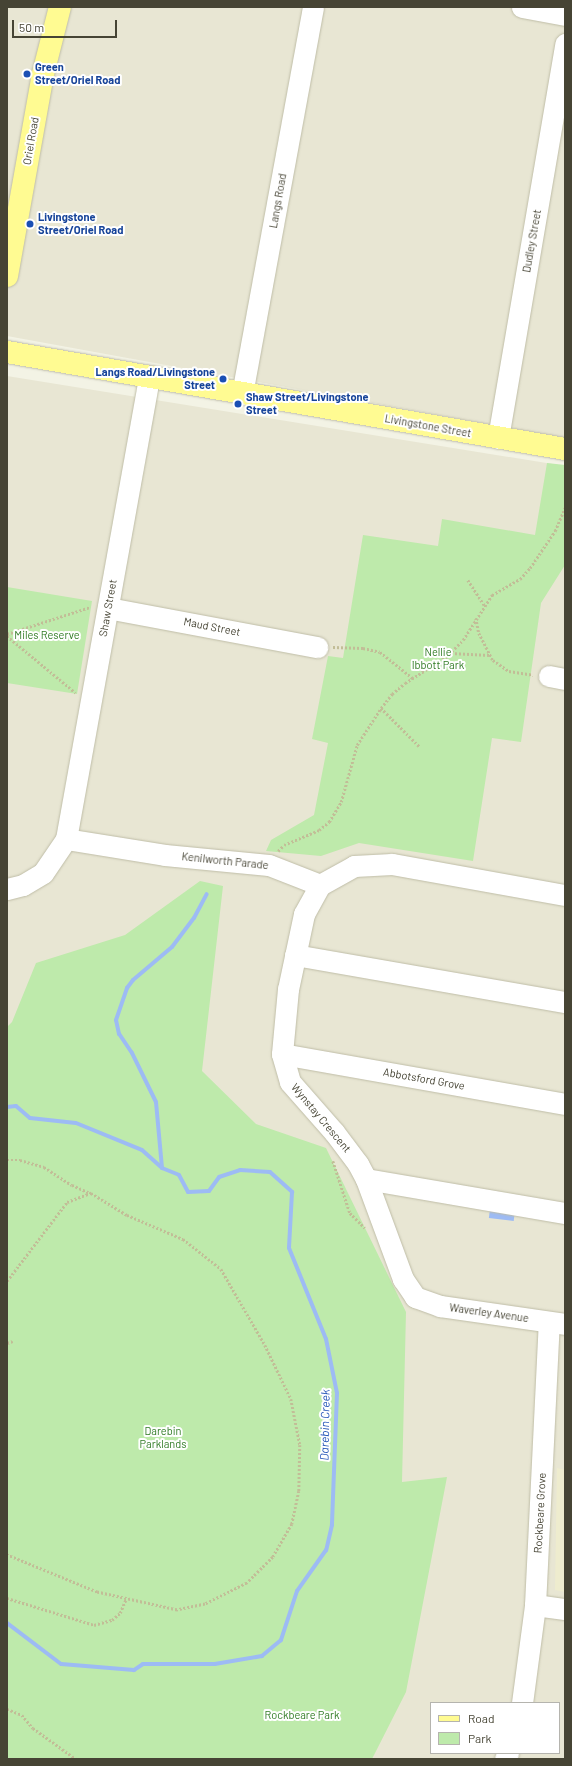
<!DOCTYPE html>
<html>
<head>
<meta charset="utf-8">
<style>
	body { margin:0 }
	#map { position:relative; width:572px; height:1766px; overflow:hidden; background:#f3f3e5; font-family:Barlow,sans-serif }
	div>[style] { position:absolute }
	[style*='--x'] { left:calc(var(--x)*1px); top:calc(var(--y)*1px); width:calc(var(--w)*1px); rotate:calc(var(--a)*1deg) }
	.residential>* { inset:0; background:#e8e6d3 }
	.education>* { inset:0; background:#eeecce }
	.green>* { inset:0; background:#beeaab }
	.water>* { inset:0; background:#9dbbf4; transform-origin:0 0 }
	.stream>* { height:4px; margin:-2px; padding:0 2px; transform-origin:2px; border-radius:2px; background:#9dbbf4 }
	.path>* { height:2.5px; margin-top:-1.25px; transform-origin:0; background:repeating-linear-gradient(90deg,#c2bd97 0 2px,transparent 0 4px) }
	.roads { filter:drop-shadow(0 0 1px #bfbda7) drop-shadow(0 0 1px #bfbda7) }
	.minor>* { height:21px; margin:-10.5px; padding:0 10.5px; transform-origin:10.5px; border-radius:10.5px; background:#fff }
	.major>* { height:22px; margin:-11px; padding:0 11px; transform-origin:11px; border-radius:11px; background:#fffb92 }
	.dots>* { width:11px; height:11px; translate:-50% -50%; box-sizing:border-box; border:2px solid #fff; border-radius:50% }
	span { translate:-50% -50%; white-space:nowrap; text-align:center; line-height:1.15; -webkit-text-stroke:4px #fff; paint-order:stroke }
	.transit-label { font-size:11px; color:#164399; font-weight:700 }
	.left { translate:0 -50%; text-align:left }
	.right { translate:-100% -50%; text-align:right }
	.street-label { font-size:11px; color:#464434 }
	.park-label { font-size:11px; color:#307b24 }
	.water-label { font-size:12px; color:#2757b8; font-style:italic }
	.frame { position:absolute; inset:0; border:8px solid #464434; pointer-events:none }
	.legend { position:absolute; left:430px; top:1702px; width:130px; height:52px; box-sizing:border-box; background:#fff; border:1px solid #b5b4ae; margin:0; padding:5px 7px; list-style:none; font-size:12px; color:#464434 }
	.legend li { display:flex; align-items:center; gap:8px; height:20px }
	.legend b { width:20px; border:1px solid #b5b4ae }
	.scale { position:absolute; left:12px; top:20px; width:105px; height:18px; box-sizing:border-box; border:2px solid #464434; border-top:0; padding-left:5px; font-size:12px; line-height:14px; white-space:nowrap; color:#464434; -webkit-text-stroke:3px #fff; paint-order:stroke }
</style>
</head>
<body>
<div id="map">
	<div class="residential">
		<i style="clip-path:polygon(7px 7px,565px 7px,565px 438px,7px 336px)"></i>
		<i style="clip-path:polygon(evenodd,7px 376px,565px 466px,565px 1759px,372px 1759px,395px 1705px,7px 1056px,7px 376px,431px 1703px,559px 1703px,559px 1753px,431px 1753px,431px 1703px)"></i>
	</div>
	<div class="education">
		<i style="clip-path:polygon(557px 1468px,565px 1470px,565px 1592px,555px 1590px)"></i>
	</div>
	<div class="green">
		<i style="clip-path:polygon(547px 463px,565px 465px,565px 565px,541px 603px,521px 742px,492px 738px,473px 861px,359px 843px,321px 856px,266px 851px,271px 840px,314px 815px,328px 743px,312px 739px,328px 656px,343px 658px,363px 535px,438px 546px,442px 519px,535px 535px)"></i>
		<i style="clip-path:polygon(7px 587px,92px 601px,77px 694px,7px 683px)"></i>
		<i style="clip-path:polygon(200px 881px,223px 886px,202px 1071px,256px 1124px,326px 1148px,406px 1312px,402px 1482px,447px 1477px,406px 1692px,372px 1759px,7px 1759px,7px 1027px,12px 1022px,36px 963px,125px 935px)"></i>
	</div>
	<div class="water">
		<i style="left:490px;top:1209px;width:25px;height:9px;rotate:7deg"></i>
	</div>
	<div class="stream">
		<i style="--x:7;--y:1107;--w:9;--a:-6"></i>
		<i style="--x:16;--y:1106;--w:18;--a:41"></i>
		<i style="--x:30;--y:1118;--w:46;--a:6.2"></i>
		<i style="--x:76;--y:1123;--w:71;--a:22.2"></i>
		<i style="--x:142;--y:1150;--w:27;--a:42"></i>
		<i style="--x:162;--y:1168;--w:18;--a:22"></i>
		<i style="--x:179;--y:1175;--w:19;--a:62"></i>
		<i style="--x:188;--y:1192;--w:21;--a:-3"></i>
		<i style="--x:209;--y:1191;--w:17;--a:-54"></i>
		<i style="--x:219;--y:1177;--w:22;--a:-18"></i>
		<i style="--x:240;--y:1170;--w:30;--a:4"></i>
		<i style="--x:270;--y:1172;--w:30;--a:42"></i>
		<i style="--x:292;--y:1192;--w:56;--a:93.1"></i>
		<i style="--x:289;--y:1248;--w:98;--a:67.9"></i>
		<i style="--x:326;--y:1339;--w:55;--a:78.5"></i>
		<i style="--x:337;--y:1393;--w:132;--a:92.2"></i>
		<i style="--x:332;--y:1525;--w:26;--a:103"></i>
		<i style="--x:326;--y:1550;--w:50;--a:125.3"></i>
		<i style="--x:297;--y:1591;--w:52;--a:108.1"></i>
		<i style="--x:281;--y:1640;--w:25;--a:140"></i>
		<i style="--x:262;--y:1656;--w:48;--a:170.3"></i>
		<i style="--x:215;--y:1664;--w:72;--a:180"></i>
		<i style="--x:143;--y:1664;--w:11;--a:146"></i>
		<i style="--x:134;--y:1670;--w:73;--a:-175.3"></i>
		<i style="--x:61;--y:1664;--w:68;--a:-142.8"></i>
		<i style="--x:162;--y:1168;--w:66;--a:-95.2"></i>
		<i style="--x:156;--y:1102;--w:55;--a:-116.1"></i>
		<i style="--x:132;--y:1053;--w:23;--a:-124"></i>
		<i style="--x:119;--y:1034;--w:14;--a:-102"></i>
		<i style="--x:116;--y:1020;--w:34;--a:-71"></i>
		<i style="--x:127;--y:988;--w:10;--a:-53"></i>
		<i style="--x:133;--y:980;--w:51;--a:-40.2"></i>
		<i style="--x:172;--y:947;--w:36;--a:-53"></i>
		<i style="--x:194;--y:918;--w:27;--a:-62"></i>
	</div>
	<div class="path">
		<i style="--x:468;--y:580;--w:30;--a:57"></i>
		<i style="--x:476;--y:618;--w:15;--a:79"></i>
		<i style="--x:479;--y:633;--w:30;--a:63"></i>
		<i style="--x:493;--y:660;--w:19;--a:35"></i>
		<i style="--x:509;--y:671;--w:24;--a:9"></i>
		<i style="--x:7;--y:634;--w:87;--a:-18"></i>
		<i style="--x:7;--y:636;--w:89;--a:39.6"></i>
		<i style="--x:333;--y:647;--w:30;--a:2"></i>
		<i style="--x:363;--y:648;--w:17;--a:13"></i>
		<i style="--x:380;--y:652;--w:43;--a:38.5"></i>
		<i style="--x:451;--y:653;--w:38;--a:3"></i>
		<i style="--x:381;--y:708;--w:54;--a:45"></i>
		<i style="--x:278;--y:851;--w:8;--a:-45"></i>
		<i style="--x:284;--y:845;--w:38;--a:-23"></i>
		<i style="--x:319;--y:830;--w:13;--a:-39"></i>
		<i style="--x:329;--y:822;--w:23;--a:-59"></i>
		<i style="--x:341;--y:802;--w:59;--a:-74.3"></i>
		<i style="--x:357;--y:745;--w:44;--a:-57"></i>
		<i style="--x:381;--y:708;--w:18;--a:-52"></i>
		<i style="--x:392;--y:694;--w:17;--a:-40"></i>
		<i style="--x:405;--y:683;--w:49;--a:-32.4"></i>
		<i style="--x:446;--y:657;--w:24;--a:-45"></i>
		<i style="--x:463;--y:640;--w:54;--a:-57.2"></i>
		<i style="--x:492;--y:595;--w:32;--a:-30"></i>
		<i style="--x:520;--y:579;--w:15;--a:-48"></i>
		<i style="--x:530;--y:568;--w:45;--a:-56"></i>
		<i style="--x:555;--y:531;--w:25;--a:-67"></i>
		<i style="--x:7;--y:1160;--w:13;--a:0"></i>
		<i style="--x:20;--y:1160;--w:25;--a:16"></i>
		<i style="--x:44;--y:1167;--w:33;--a:33"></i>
		<i style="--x:72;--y:1185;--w:20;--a:24"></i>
		<i style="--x:333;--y:1161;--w:55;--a:71.9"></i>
		<i style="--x:350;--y:1213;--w:21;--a:45"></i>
		<i style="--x:7;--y:1281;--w:99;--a:-52.8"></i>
		<i style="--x:67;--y:1202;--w:26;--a:-21"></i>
		<i style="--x:91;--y:1193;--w:42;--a:31.4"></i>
		<i style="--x:127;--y:1215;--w:61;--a:23.2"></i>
		<i style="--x:183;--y:1239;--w:48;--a:38.3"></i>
		<i style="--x:221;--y:1269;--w:88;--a:59.9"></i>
		<i style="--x:265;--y:1345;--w:60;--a:64.3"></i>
		<i style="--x:291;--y:1399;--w:47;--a:78.9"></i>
		<i style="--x:300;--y:1445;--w:46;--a:91.2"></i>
		<i style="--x:299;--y:1491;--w:34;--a:102"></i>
		<i style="--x:292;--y:1524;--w:38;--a:120"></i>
		<i style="--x:273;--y:1557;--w:37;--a:135"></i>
		<i style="--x:247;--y:1583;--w:47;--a:153.4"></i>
		<i style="--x:205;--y:1604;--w:29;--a:168"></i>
		<i style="--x:177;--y:1610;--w:82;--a:-167.3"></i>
		<i style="--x:97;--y:1592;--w:97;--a:-157.7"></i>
		<i style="--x:7;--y:1343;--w:6;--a:-18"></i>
		<i style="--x:7;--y:1598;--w:91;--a:17.2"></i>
		<i style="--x:94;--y:1625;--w:19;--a:-16"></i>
		<i style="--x:112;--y:1620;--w:11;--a:-41"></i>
		<i style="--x:120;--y:1613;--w:15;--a:-67"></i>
		<i style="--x:7;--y:1709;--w:16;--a:22"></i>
		<i style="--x:22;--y:1715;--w:17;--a:50"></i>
		<i style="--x:33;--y:1728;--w:53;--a:35.8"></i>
	</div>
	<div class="roads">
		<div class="minor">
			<i style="--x:522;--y:7;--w:44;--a:10.5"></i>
			<i style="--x:242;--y:394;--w:393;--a:-79.6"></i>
			<i style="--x:498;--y:438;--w:400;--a:-80.3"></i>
			<i style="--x:108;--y:608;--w:213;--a:10.6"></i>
			<i style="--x:549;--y:676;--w:16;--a:11"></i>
			<i style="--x:66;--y:839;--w:100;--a:9.2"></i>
			<i style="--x:165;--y:855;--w:104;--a:5.5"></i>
			<i style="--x:269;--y:865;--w:55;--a:21.4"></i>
			<i style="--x:320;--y:885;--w:33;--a:119"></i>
			<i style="--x:304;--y:914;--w:77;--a:102"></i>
			<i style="--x:288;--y:989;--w:65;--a:95.3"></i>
			<i style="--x:282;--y:1054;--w:29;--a:74"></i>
			<i style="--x:290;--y:1082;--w:67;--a:48.7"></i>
			<i style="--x:334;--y:1132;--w:40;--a:53"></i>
			<i style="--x:358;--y:1164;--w:17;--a:62"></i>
			<i style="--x:366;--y:1179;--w:107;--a:69.7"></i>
			<i style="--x:403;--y:1279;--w:22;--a:56"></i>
			<i style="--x:415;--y:1297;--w:27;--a:20"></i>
			<i style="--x:440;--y:1306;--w:126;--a:8.2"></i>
			<i style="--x:320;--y:885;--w:39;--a:-29"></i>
			<i style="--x:354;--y:866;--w:38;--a:-3"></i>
			<i style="--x:392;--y:864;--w:176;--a:10.2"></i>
			<i style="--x:7;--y:889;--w:16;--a:-14"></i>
			<i style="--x:23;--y:885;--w:23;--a:-31"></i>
			<i style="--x:43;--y:873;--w:41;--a:-55.9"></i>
			<i style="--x:66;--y:839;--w:468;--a:-79.8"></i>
			<i style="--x:295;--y:955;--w:274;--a:9.9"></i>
			<i style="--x:282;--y:1054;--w:287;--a:10"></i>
			<i style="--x:366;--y:1179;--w:202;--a:9.7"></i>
			<i style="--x:535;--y:1605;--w:30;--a:8"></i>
			<i style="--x:522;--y:1703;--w:99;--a:-82.4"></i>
			<i style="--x:535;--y:1605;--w:283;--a:-87.2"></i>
			<i style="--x:505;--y:1759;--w:7;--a:-63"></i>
		</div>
		<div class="major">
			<i style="--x:7;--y:276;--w:205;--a:-79.9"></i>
			<i style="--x:43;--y:74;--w:69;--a:-75.8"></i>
			<i style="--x:7;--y:352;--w:566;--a:9.86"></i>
		</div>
	</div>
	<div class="dots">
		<i style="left:27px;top:74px;background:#1a4fb4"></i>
		<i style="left:30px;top:224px;background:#1a4fb4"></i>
		<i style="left:223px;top:379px;background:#1a4fb4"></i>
		<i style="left:238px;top:404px;background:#1a4fb4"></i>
	</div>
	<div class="transit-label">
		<span class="left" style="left:35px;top:74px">Green<br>Street/Oriel Road</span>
		<span class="left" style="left:38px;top:224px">Livingstone<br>Street/Oriel Road</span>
		<span class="right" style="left:215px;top:379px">Langs Road/Livingstone<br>Street</span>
		<span class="left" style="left:246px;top:404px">Shaw Street/Livingstone<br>Street</span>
	</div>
	<div class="street-label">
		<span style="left:31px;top:141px;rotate:-80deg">Oriel Road</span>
		<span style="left:278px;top:201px;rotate:-80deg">Langs Road</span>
		<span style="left:532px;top:241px;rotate:-80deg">Dudley Street</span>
		<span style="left:428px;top:426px;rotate:10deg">Livingstone Street</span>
		<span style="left:108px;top:608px;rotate:-80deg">Shaw Street</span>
		<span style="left:212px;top:627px;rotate:11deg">Maud Street</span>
		<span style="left:225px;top:861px;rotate:6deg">Kenilworth Parade</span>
		<span style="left:424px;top:1079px;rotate:10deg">Abbotsford Grove</span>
		<span style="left:321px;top:1118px;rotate:50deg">Wynstay Crescent</span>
		<span style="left:489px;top:1313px;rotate:8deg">Waverley Avenue</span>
		<span style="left:540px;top:1513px;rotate:-87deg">Rockbeare Grove</span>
	</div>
	<div class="park-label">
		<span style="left:47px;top:635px">Miles Reserve</span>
		<span style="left:438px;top:659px">Nellie<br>Ibbott Park</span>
		<span style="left:163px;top:1438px">Darebin<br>Parklands</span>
		<span style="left:302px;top:1715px">Rockbeare Park</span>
	</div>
	<div class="water-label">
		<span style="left:325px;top:1425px;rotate:-89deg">Darebin Creek</span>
	</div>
	<div class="frame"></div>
	<ul class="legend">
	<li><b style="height:5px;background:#fffb92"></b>Road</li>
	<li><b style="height:11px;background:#beeaab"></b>Park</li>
	</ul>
	<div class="scale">50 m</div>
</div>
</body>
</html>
